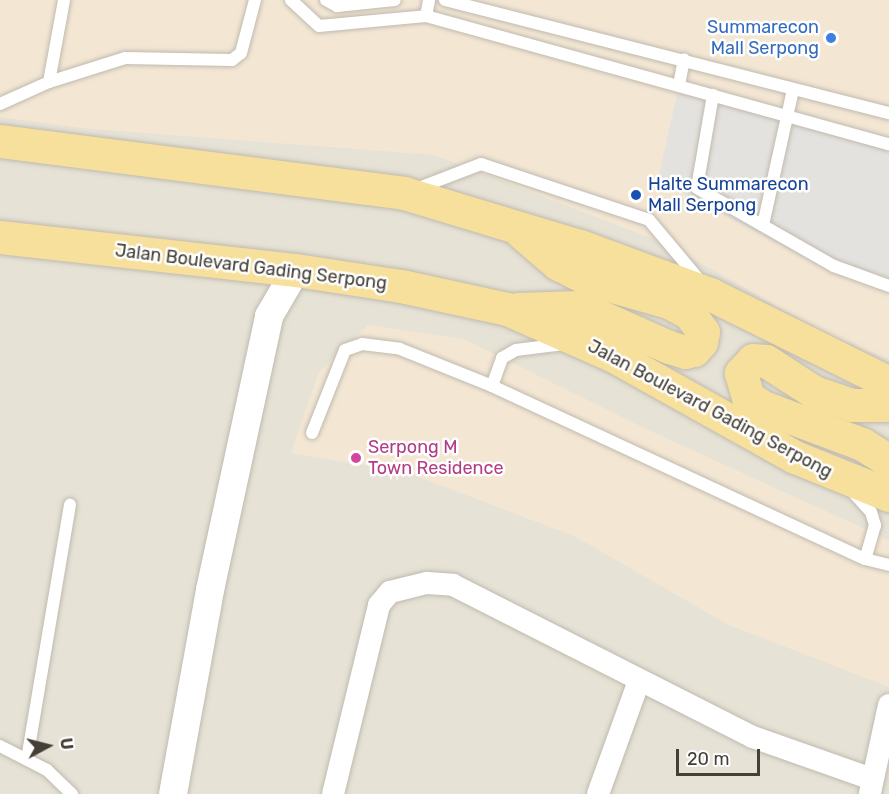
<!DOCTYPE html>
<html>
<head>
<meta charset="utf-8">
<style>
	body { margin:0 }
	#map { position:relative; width:889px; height:794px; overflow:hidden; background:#f3f0e8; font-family:Rubik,sans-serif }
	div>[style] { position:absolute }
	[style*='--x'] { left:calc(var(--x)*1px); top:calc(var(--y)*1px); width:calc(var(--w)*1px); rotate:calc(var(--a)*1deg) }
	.residential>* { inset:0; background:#e6e2d6; transform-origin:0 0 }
	.commercial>* { inset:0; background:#f3e7d4 }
	.parking>* { inset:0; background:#e4e2df }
	.roads { filter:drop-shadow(0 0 2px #c0baae) drop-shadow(0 0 2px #c0baae) }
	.service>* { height:12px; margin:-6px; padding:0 6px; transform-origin:6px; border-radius:6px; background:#fff }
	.minor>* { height:22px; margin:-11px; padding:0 11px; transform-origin:11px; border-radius:11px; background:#fff }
	.tertiary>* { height:28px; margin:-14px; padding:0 14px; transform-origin:14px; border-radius:14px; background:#fff }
	.primary>* { height:33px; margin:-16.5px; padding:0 16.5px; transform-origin:16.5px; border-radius:16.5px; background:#f7df9c }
	.dots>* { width:16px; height:16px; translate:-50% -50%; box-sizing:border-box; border:3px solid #fff; border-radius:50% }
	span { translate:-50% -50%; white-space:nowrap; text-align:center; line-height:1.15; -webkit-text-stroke:5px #fff; paint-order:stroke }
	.shop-label { font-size:18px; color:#366cbe }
	.right { translate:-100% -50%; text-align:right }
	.transit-label { font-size:18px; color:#164399 }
	.left { translate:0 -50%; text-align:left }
	.street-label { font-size:18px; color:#454037 }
	.hotel-label { font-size:18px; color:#b23c85 }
	.north { position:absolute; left:18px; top:716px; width:60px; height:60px; -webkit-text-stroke:4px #fff; paint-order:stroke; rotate:83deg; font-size:16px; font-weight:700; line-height:24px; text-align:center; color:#454037 }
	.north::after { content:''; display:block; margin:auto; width:21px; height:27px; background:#454037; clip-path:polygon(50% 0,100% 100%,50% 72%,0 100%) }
	.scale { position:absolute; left:676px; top:749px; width:84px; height:27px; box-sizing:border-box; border:3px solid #454037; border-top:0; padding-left:8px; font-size:18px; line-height:21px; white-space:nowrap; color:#454037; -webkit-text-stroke:4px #fff; paint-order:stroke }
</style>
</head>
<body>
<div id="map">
	<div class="residential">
		<i style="left:0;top:0;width:889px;height:794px"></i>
	</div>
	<div class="commercial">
		<i style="clip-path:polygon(0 0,889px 0,889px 359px,827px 335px,669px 245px,434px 155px,81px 128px,0 117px)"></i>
		<i style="clip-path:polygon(368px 325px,464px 339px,644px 428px,889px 540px,889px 687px,729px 625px,576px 537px,406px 472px,291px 453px,319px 372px)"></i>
	</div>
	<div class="parking">
		<i style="clip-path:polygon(678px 89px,889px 146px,889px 291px,830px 271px,658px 180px)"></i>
	</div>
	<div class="roads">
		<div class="service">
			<i style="--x:291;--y:0;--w:38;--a:43"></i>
			<i style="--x:319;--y:26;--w:107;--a:-5.3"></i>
			<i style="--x:426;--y:16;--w:480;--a:15.5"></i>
			<i style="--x:326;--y:0;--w:13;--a:29"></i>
			<i style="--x:337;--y:6;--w:58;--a:-5.9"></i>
			<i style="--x:445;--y:0;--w:458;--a:14.3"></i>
			<i style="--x:426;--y:16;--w:16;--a:-79"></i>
			<i style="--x:49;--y:82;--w:83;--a:-79.6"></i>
			<i style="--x:679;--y:85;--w:26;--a:-79"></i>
			<i style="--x:713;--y:95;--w:94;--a:99.8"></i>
			<i style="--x:697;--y:188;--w:158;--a:29.7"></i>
			<i style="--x:834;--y:266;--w:59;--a:20"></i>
			<i style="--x:0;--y:104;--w:54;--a:-24.2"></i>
			<i style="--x:49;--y:82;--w:80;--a:-17.5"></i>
			<i style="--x:125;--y:58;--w:107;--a:1.1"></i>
			<i style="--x:232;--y:60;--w:11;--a:-38"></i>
			<i style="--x:241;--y:53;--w:55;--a:-75.2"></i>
			<i style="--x:416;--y:189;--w:70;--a:-21"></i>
			<i style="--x:481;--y:164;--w:177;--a:18.4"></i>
			<i style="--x:649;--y:220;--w:81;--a:50"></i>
			<i style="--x:763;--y:225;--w:138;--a:-77.5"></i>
			<i style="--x:492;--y:386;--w:30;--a:-70"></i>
			<i style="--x:502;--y:358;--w:16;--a:-30"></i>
			<i style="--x:516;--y:350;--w:48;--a:-7.1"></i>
			<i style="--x:312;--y:433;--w:89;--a:-68.3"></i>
			<i style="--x:345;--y:350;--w:18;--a:-19"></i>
			<i style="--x:362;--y:344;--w:38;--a:7"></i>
			<i style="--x:400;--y:349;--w:99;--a:21.9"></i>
			<i style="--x:492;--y:386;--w:411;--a:24.9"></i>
			<i style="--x:865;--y:559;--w:25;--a:14"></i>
			<i style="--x:852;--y:491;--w:28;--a:48"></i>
			<i style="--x:871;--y:512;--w:14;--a:73"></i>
			<i style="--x:875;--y:525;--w:35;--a:106"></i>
			<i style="--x:0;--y:746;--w:53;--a:27.1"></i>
			<i style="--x:47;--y:770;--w:35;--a:44"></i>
			<i style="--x:27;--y:759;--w:258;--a:-80.4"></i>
		</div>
		<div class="minor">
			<i style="--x:870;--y:793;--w:90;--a:-77.8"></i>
			<i style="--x:333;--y:794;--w:195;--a:-76.3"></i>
			<i style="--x:379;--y:605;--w:17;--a:-50"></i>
			<i style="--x:390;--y:592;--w:38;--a:-14"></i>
			<i style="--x:427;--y:583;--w:26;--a:4"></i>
			<i style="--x:453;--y:585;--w:336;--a:26.9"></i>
			<i style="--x:753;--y:737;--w:126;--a:19.4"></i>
			<i style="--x:598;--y:794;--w:120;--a:-70.1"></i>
		</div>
		<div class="tertiary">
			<i style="--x:173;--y:794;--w:207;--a:-79.7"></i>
			<i style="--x:210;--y:590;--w:280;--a:-77.8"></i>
			<i style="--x:269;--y:316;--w:53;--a:-59.6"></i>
		</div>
		<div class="primary">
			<i style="--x:0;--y:141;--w:407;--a:7.3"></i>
			<i style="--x:404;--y:193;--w:184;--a:16.8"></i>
			<i style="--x:580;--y:246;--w:139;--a:20.3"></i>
			<i style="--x:710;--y:294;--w:200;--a:26.4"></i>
			<i style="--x:0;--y:237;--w:298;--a:6.4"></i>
			<i style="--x:296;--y:270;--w:106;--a:8.7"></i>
			<i style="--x:401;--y:286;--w:108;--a:12.2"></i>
			<i style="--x:507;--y:309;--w:117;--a:23.7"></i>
			<i style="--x:614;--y:356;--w:207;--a:29.2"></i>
			<i style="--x:795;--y:457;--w:101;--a:22"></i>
			<i style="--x:517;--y:309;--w:62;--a:-1.8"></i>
			<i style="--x:579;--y:307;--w:98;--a:24"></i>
			<i style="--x:669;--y:347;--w:17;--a:17"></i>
			<i style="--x:685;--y:352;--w:9;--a:-13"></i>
			<i style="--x:694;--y:350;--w:11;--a:-49"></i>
			<i style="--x:701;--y:342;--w:10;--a:-79"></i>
			<i style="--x:703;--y:332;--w:24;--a:-126"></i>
			<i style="--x:689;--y:313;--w:24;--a:-152"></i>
			<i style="--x:668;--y:302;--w:83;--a:-164"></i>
			<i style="--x:588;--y:279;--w:34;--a:-153"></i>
			<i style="--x:558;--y:264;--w:48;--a:-139.3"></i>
			<i style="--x:889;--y:405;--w:37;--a:180"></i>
			<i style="--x:852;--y:405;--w:40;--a:-161.1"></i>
			<i style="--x:814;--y:392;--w:57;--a:-147.1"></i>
			<i style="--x:766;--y:361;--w:13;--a:-176"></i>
			<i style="--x:753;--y:360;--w:18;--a:133"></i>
			<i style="--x:741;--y:373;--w:25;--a:74"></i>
			<i style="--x:748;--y:397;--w:18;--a:34"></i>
			<i style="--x:763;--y:407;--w:106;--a:20.5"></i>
			<i style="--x:862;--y:444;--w:32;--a:32"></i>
		</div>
	</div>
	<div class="dots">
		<i style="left:831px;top:38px;background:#3f7fe0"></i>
		<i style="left:636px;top:195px;background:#1a4fb4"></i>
		<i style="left:356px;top:458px;background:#d1479c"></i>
	</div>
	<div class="shop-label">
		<span class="right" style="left:819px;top:38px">Summarecon<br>Mall Serpong</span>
	</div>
	<div class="transit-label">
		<span class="left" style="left:648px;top:195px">Halte Summarecon<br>Mall Serpong</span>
	</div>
	<div class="street-label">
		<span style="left:251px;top:267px;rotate:7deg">Jalan Boulevard Gading Serpong</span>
		<span style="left:710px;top:409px;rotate:28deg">Jalan Boulevard Gading Serpong</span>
	</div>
	<div class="hotel-label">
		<span class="left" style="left:368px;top:458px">Serpong M<br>Town Residence</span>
	</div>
	<div class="north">U</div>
	<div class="scale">20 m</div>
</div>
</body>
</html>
